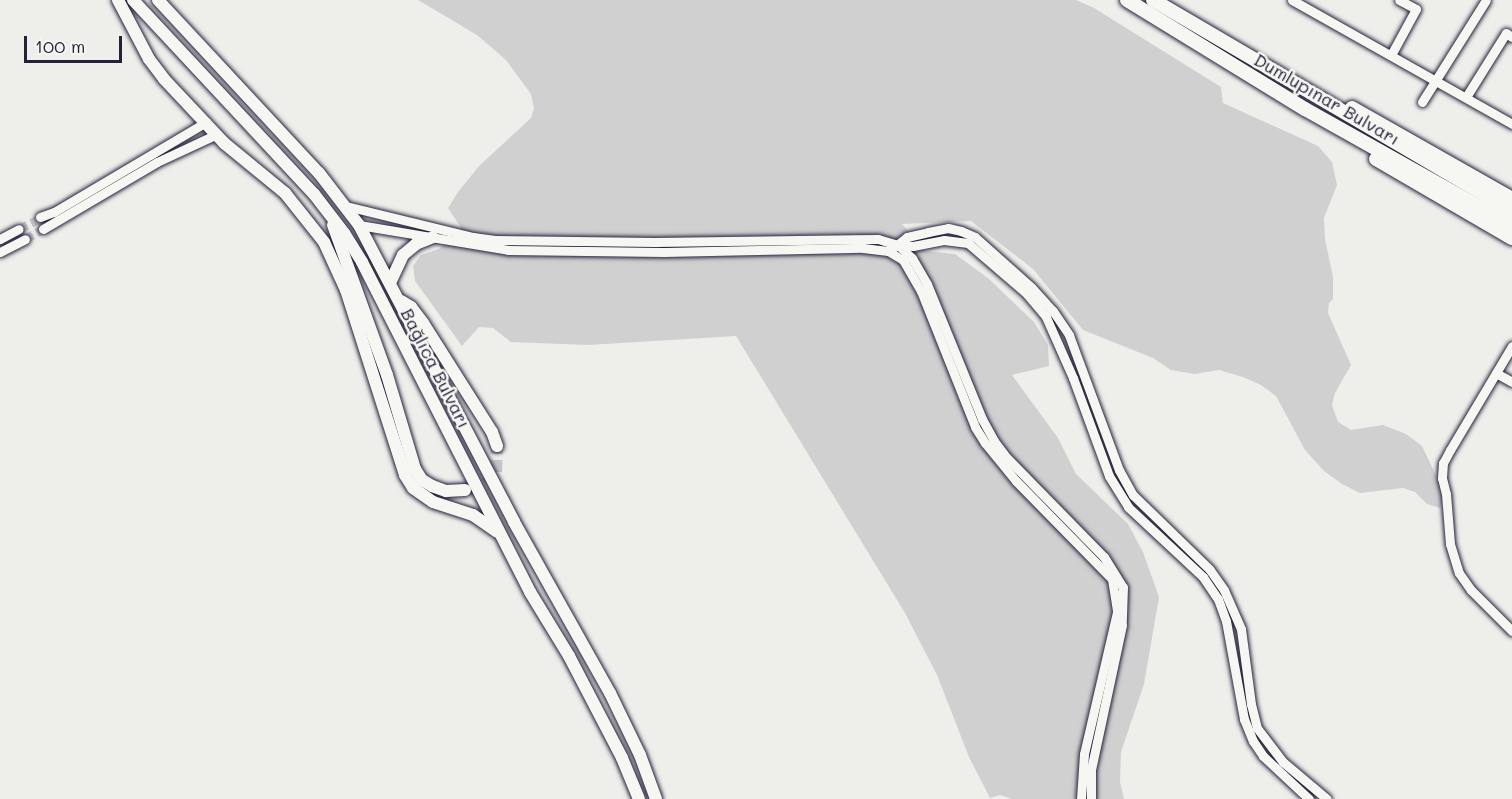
<!DOCTYPE html>
<html>
<head>
<meta charset="utf-8">
<style>
	body { margin:0 }
	#map { position:relative; width:1512px; height:799px; overflow:hidden; background:#eeeeeb; font-family:Mali,sans-serif }
	div>[style] { position:absolute }
	[style*='--x'] { left:calc(var(--x)*1px); top:calc(var(--y)*1px); width:calc(var(--w)*1px); rotate:calc(var(--a)*1deg) }
	.green>* { inset:0; background:#d0d0d1 }
	.minor-tunnel>* { height:9px; margin-top:-4.5px; transform-origin:0; background:repeating-linear-gradient(90deg,#c5c5c8 0 9px,transparent 0 13.5px) }
	.major-tunnel>* { height:12px; margin-top:-6px; transform-origin:0; background:repeating-linear-gradient(90deg,#c5c5c8 0 12px,transparent 0 18px) }
	.roads { filter:drop-shadow(0 0 2px #22223b) drop-shadow(0 0 2px #22223b) }
	.minor>* { height:9px; margin:-4.5px; padding:0 4.5px; transform-origin:4.5px; border-radius:4.5px; background:#f6f6f2 }
	.major>* { height:12px; margin:-6px; padding:0 6px; transform-origin:6px; border-radius:6px; background:#f6f6f2 }
	.highway>* { height:14px; margin:-7px; padding:0 7px; transform-origin:7px; border-radius:7px; background:#f6f6f2 }
	span { translate:-50% -50%; white-space:nowrap; text-align:center; line-height:1.15; -webkit-text-stroke:5px #f6f6f2; paint-order:stroke }
	.street-label { font-size:18px; color:#22223b }
	.scale { position:absolute; left:24px; top:36px; width:98px; height:27px; box-sizing:border-box; border:3px solid #22223b; border-top:0; padding-left:8px; font-size:18px; line-height:21px; white-space:nowrap; color:#22223b; -webkit-text-stroke:4px #f6f6f2; paint-order:stroke }
</style>
</head>
<body>
<div id="map">
	<div class="green">
		<i style="clip-path:polygon(418px 0,1076px 0,1094px 8px,1221px 87px,1223px 103px,1318px 146px,1332px 162px,1337px 185px,1324px 218px,1325px 239px,1333px 277px,1333px 299px,1329px 303px,1328px 313px,1351px 365px,1335px 393px,1332px 405px,1338px 422px,1351px 430px,1383px 425px,1406px 434px,1422px 446px,1444px 492px,1440px 508px,1427px 504px,1415px 492px,1403px 488px,1360px 493px,1342px 484px,1324px 471px,1305px 450px,1276px 396px,1261px 385px,1243px 377px,1219px 370px,1195px 374px,1171px 370px,1153px 358px,1083px 330px,1033px 269px,971px 221px,902px 224px,925px 251px,955px 254px,988px 278px,1034px 322px,1048px 345px,1049px 366px,1012px 375px,1058px 438px,1076px 474px,1128px 524px,1143px 552px,1159px 597px,1144px 684px,1121px 752px,1120px 782px,1124px 799px,1012px 799px,1000px 795px,990px 798px,969px 757px,937px 675px,905px 613px,736px 336px,588px 345px,511px 342px,493px 328px,479px 327px,462px 346px,415px 281px,413px 266px,421px 255px,439px 249px,461px 228px,448px 208px,458px 192px,479px 166px,531px 118px,534px 108px,531px 94px,506px 60px,477px 35px)"></i>
	</div>
	<div class="minor-tunnel">
		<i style="--x:19;--y:229;--w:20;--a:-27"></i>
		<i style="--x:25;--y:239;--w:21;--a:-29"></i>
	</div>
	<div class="major-tunnel">
		<i style="--x:469;--y:489;--w:18;--a:-19"></i>
		<i style="--x:486;--y:483;--w:15;--a:-48"></i>
		<i style="--x:496;--y:472;--w:26;--a:-88"></i>
	</div>
	<div class="roads">
		<div class="minor">
			<i style="--x:1292;--y:0;--w:253;--a:29.4"></i>
			<i style="--x:1391;--y:55;--w:52;--a:-61.5"></i>
			<i style="--x:1416;--y:9;--w:19;--a:-152"></i>
			<i style="--x:1466;--y:97;--w:75;--a:-58"></i>
			<i style="--x:1506;--y:33;--w:7;--a:34"></i>
			<i style="--x:1422;--y:102;--w:120;--a:-57.9"></i>
			<i style="--x:346;--y:206;--w:131;--a:13.7"></i>
			<i style="--x:473;--y:237;--w:22;--a:8"></i>
			<i style="--x:495;--y:240;--w:160;--a:0.7"></i>
			<i style="--x:655;--y:242;--w:223;--a:-0.8"></i>
			<i style="--x:878;--y:239;--w:21;--a:17"></i>
			<i style="--x:898;--y:245;--w:19;--a:43"></i>
			<i style="--x:912;--y:258;--w:30;--a:60"></i>
			<i style="--x:927;--y:284;--w:146;--a:67.8"></i>
			<i style="--x:982;--y:419;--w:25;--a:61"></i>
			<i style="--x:994;--y:441;--w:21;--a:53"></i>
			<i style="--x:1007;--y:458;--w:139;--a:45.6"></i>
			<i style="--x:1104;--y:557;--w:36;--a:58"></i>
			<i style="--x:1123;--y:587;--w:38;--a:92"></i>
			<i style="--x:1122;--y:625;--w:148;--a:102.1"></i>
			<i style="--x:1091;--y:770;--w:29;--a:90"></i>
			<i style="--x:40;--y:217;--w:15;--a:-20"></i>
			<i style="--x:54;--y:212;--w:177;--a:-30.6"></i>
			<i style="--x:359;--y:225;--w:151;--a:9.5"></i>
			<i style="--x:508;--y:250;--w:156;--a:0.7"></i>
			<i style="--x:664;--y:252;--w:199;--a:-1.2"></i>
			<i style="--x:863;--y:248;--w:25;--a:7"></i>
			<i style="--x:888;--y:251;--w:17;--a:31"></i>
			<i style="--x:903;--y:260;--w:36;--a:60"></i>
			<i style="--x:921;--y:291;--w:146;--a:68.3"></i>
			<i style="--x:975;--y:427;--w:19;--a:58"></i>
			<i style="--x:985;--y:443;--w:49;--a:50.8"></i>
			<i style="--x:1016;--y:481;--w:137;--a:45.6"></i>
			<i style="--x:1112;--y:579;--w:33;--a:81"></i>
			<i style="--x:1117;--y:612;--w:146;--a:103.1"></i>
			<i style="--x:1084;--y:754;--w:45;--a:93.8"></i>
			<i style="--x:43;--y:229;--w:132;--a:-30.4"></i>
			<i style="--x:157;--y:162;--w:66;--a:-25"></i>
			<i style="--x:0;--y:239;--w:21;--a:-28"></i>
			<i style="--x:898;--y:245;--w:15;--a:4"></i>
			<i style="--x:913;--y:246;--w:32;--a:-11"></i>
			<i style="--x:944;--y:240;--w:24;--a:7"></i>
			<i style="--x:968;--y:243;--w:78;--a:40.8"></i>
			<i style="--x:1027;--y:294;--w:30;--a:50"></i>
			<i style="--x:1046;--y:317;--w:67;--a:66.1"></i>
			<i style="--x:1073;--y:378;--w:104;--a:69.8"></i>
			<i style="--x:1109;--y:476;--w:36;--a:58"></i>
			<i style="--x:1128;--y:507;--w:103;--a:43"></i>
			<i style="--x:1203;--y:577;--w:27;--a:56"></i>
			<i style="--x:1218;--y:599;--w:23;--a:70"></i>
			<i style="--x:1226;--y:621;--w:100;--a:79.6"></i>
			<i style="--x:1244;--y:719;--w:24;--a:68"></i>
			<i style="--x:1253;--y:741;--w:18;--a:56"></i>
			<i style="--x:1263;--y:756;--w:63;--a:43.1"></i>
			<i style="--x:893;--y:248;--w:18;--a:-38"></i>
			<i style="--x:907;--y:237;--w:22;--a:-13"></i>
			<i style="--x:928;--y:232;--w:20;--a:-11"></i>
			<i style="--x:948;--y:228;--w:13;--a:13"></i>
			<i style="--x:961;--y:231;--w:15;--a:23"></i>
			<i style="--x:975;--y:237;--w:76;--a:41.8"></i>
			<i style="--x:1032;--y:288;--w:31;--a:48"></i>
			<i style="--x:1053;--y:311;--w:29;--a:56"></i>
			<i style="--x:1069;--y:335;--w:144;--a:69.7"></i>
			<i style="--x:1119;--y:470;--w:29;--a:61"></i>
			<i style="--x:1133;--y:495;--w:107;--a:44.2"></i>
			<i style="--x:1210;--y:570;--w:24;--a:55"></i>
			<i style="--x:1224;--y:590;--w:43;--a:66.4"></i>
			<i style="--x:1241;--y:629;--w:76;--a:82.4"></i>
			<i style="--x:1251;--y:704;--w:25;--a:76"></i>
			<i style="--x:1257;--y:728;--w:43;--a:52.6"></i>
			<i style="--x:1283;--y:762;--w:57;--a:40.1"></i>
			<i style="--x:0;--y:252;--w:28;--a:-27"></i>
			<i style="--x:1512;--y:346;--w:121;--a:120.8"></i>
			<i style="--x:1450;--y:450;--w:15;--a:118"></i>
			<i style="--x:1443;--y:463;--w:15;--a:94"></i>
			<i style="--x:1442;--y:478;--w:16;--a:76"></i>
			<i style="--x:1446;--y:494;--w:50;--a:85.4"></i>
			<i style="--x:1450;--y:544;--w:30;--a:73"></i>
			<i style="--x:1459;--y:573;--w:21;--a:55"></i>
			<i style="--x:1471;--y:590;--w:58;--a:45"></i>
			<i style="--x:1496;--y:373;--w:18;--a:29"></i>
		</div>
		<div class="major">
			<i style="--x:118;--y:0;--w:67;--a:62.3"></i>
			<i style="--x:149;--y:59;--w:25;--a:53"></i>
			<i style="--x:164;--y:79;--w:88;--a:46.8"></i>
			<i style="--x:224;--y:143;--w:79;--a:39.3"></i>
			<i style="--x:285;--y:193;--w:63;--a:51.5"></i>
			<i style="--x:324;--y:242;--w:53;--a:65.4"></i>
			<i style="--x:346;--y:290;--w:194;--a:72.3"></i>
			<i style="--x:405;--y:475;--w:15;--a:58"></i>
			<i style="--x:413;--y:488;--w:24;--a:35"></i>
			<i style="--x:433;--y:502;--w:42;--a:18"></i>
			<i style="--x:473;--y:515;--w:29;--a:35"></i>
			<i style="--x:133;--y:0;--w:265;--a:47"></i>
			<i style="--x:314;--y:194;--w:49;--a:52.4"></i>
			<i style="--x:344;--y:233;--w:34;--a:58"></i>
			<i style="--x:362;--y:262;--w:370;--a:63"></i>
			<i style="--x:530;--y:592;--w:75;--a:58.6"></i>
			<i style="--x:569;--y:656;--w:115;--a:62.5"></i>
			<i style="--x:622;--y:758;--w:44;--a:67.5"></i>
			<i style="--x:158;--y:0;--w:236;--a:47.1"></i>
			<i style="--x:319;--y:173;--w:66;--a:52.4"></i>
			<i style="--x:359;--y:225;--w:335;--a:62.4"></i>
			<i style="--x:514;--y:522;--w:196;--a:60.7"></i>
			<i style="--x:610;--y:693;--w:69;--a:64.2"></i>
			<i style="--x:640;--y:755;--w:47;--a:70"></i>
			<i style="--x:333;--y:225;--w:159;--a:70.2"></i>
			<i style="--x:387;--y:375;--w:98;--a:73.4"></i>
			<i style="--x:415;--y:469;--w:13;--a:58"></i>
			<i style="--x:422;--y:480;--w:12;--a:31"></i>
			<i style="--x:432;--y:486;--w:15;--a:20"></i>
			<i style="--x:446;--y:491;--w:19;--a:-3"></i>
			<i style="--x:390;--y:283;--w:31;--a:-65"></i>
			<i style="--x:403;--y:255;--w:17;--a:-40"></i>
			<i style="--x:416;--y:244;--w:18;--a:-22"></i>
			<i style="--x:401;--y:301;--w:12;--a:31"></i>
			<i style="--x:411;--y:307;--w:20;--a:53"></i>
			<i style="--x:423;--y:323;--w:129;--a:57.7"></i>
			<i style="--x:492;--y:432;--w:15;--a:70"></i>
		</div>
		<div class="highway">
			<i style="--x:1127;--y:0;--w:209;--a:31.5"></i>
			<i style="--x:1305;--y:109;--w:237;--a:29.3"></i>
			<i style="--x:1153;--y:0;--w:416;--a:30.4"></i>
			<i style="--x:1352;--y:108;--w:184;--a:29.6"></i>
			<i style="--x:1376;--y:159;--w:157;--a:30.2"></i>
		</div>
	</div>
	<div class="street-label">
		<span style="left:1327px;top:99px;rotate:30deg">Dumlupınar Bulvarı</span>
		<span style="left:436px;top:368px;rotate:63deg">Bağlıca Bulvarı</span>
	</div>
	<div class="scale">100 m</div>
</div>
</body>
</html>
